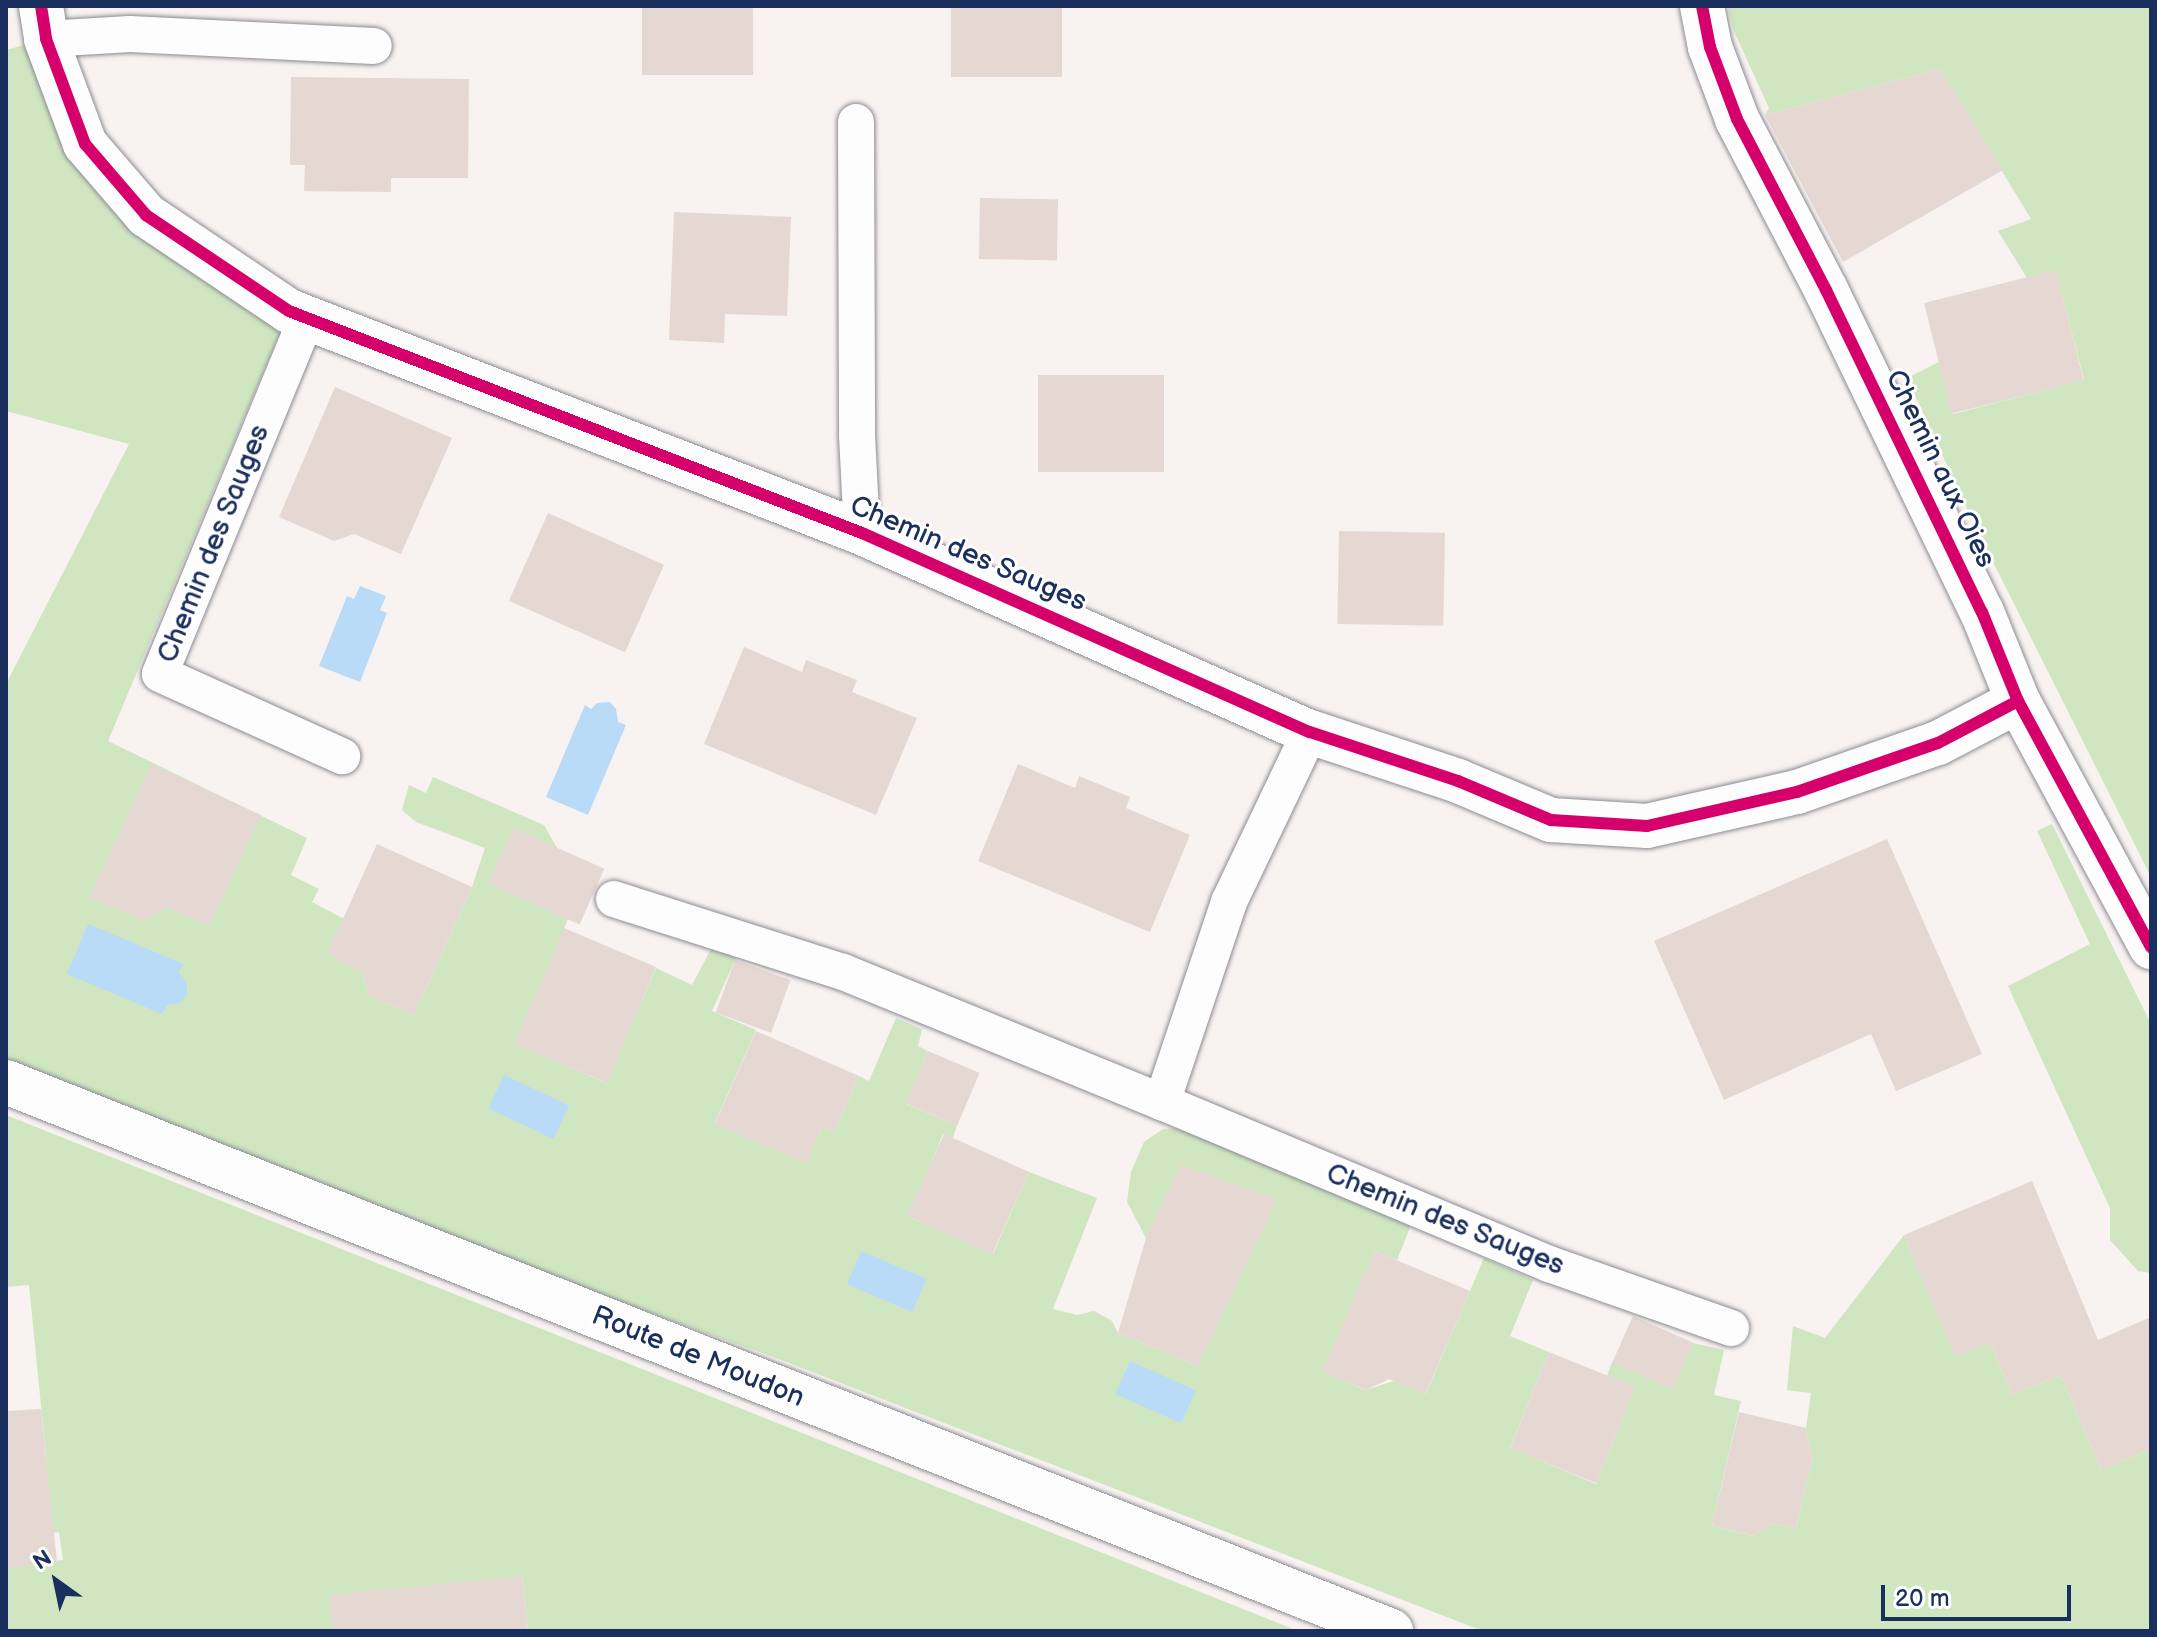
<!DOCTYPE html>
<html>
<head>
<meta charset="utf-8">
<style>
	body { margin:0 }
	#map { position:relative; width:2157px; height:1637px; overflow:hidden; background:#f8f2f0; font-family:"Balsamiq Sans",sans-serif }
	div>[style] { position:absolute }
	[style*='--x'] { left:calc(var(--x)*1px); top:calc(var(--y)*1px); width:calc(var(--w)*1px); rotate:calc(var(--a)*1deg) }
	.green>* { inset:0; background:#d0e6c1 }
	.water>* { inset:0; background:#b9dbf8; transform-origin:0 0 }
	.building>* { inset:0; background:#e5d8d3; transform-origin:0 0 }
	.roads { filter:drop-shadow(0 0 2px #8b8c94) drop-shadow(0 0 2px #8b8c94) }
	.lane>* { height:36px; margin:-18px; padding:0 18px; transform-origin:18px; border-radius:18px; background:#fefdfd }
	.street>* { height:44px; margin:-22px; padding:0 22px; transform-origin:22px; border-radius:22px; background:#fefdfd }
	.secondary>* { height:44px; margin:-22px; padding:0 22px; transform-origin:22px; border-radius:22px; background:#fefdfd }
	.cycleway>* { height:12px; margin:-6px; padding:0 6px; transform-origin:6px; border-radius:6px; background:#d6006c }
	span { translate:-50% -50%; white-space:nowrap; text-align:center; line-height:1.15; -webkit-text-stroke:6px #fff; paint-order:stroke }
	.street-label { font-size:28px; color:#1b2f5e }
	.frame { position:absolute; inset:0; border:8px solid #1b2f5e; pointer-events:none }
	.north { position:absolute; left:16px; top:1541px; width:80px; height:80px; -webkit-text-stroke:6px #fff; paint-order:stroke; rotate:327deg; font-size:22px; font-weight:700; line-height:32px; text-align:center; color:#1b2f5e }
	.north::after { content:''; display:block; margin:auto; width:28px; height:36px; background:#1b2f5e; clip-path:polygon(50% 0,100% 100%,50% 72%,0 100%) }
	.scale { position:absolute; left:1881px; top:1585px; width:190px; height:36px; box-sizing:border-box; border:4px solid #1b2f5e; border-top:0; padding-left:10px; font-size:24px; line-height:28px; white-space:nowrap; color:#1b2f5e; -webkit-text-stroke:6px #fff; paint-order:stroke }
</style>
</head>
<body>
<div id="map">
	<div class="green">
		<i style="clip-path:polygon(1728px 6px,2151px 6px,2151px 877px,1976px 528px,1907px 378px,1939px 362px,1953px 414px,2084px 380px,2056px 271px,2027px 278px,1998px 231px,2031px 219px,1940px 69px,1765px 115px,1769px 108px,1733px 29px)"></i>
		<i style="clip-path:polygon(46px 39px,85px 144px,289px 311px,108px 741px,307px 838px,291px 875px,319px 889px,312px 902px,344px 919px,327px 954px,363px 972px,368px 995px,414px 1015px,472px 887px,485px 848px,416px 822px,402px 810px,409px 785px,426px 793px,433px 777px,544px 825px,557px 848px,534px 904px,568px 919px,516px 1044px,606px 1083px,656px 968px,692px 985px,711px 949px,737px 956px,712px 1011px,756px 1030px,715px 1123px,807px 1163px,822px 1127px,834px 1132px,859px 1076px,869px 1081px,896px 1018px,922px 1029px,918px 1046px,928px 1051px,906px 1104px,957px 1125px,953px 1138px,943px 1134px,909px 1217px,993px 1254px,1029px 1172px,1097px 1198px,1053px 1309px,1077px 1315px,1094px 1311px,1112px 1321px,1118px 1333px,1198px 1366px,1146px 1238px,1127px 1202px,1131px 1172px,1144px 1142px,1163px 1129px,1193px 1127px,1411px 1225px,1397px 1260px,1375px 1251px,1323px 1372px,1365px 1390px,1394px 1381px,1426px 1394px,1484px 1258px,1533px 1280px,1510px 1336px,1549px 1352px,1510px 1448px,1596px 1484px,1635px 1387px,1607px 1376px,1612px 1362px,1672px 1389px,1693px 1343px,1724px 1350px,1714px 1395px,1741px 1401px,1712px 1526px,1754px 1536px,1772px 1524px,1796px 1528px,1812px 1460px,1806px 1428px,1811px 1393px,1787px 1390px,1793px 1326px,1825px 1338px,1904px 1235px,1955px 1356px,1990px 1343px,2012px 1395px,2061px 1375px,2101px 1470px,2151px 1449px,2151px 1631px,1483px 1631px,784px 1361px,6px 1081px,6px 684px,129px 444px,6px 411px,6px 50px)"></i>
		<i style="clip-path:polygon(2052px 824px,2151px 1024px,2151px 1273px,2138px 1271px,2110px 1240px,2110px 1208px,2008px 986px,2090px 944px,2037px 831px)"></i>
		<i style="clip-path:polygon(6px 1115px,1298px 1631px,528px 1631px,522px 1576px,420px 1631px,6px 1631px,6px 1567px,63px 1560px,59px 1532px,6px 1539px,47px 1466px,29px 1285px,6px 1287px)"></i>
	</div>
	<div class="water">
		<i style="clip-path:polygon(360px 586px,386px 596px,380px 610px,387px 613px,360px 682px,319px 666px,347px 596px,354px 599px)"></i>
		<i style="clip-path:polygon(610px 702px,616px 709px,618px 722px,626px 725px,588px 815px,546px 797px,585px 705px,591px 709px,597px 703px)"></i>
		<i style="clip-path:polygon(88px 924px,184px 964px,179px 972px,187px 983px,187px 995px,179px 1003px,167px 1005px,162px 1014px,67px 974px)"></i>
		<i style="left:504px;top:1075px;width:72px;height:37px;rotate:25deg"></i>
		<i style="left:861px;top:1251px;width:71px;height:36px;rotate:23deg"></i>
		<i style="left:1130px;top:1361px;width:72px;height:36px;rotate:24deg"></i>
	</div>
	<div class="building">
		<i style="left:642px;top:6px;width:111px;height:69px"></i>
		<i style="left:951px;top:6px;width:111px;height:71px"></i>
		<i style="clip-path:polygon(1940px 69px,2003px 170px,1843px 262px,1765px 115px)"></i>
		<i style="clip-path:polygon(291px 77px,469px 79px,468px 178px,391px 178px,391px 192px,304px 191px,305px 165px,290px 165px)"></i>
		<i style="left:980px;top:198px;width:78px;height:61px;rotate:1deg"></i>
		<i style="clip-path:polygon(674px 212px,791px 217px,787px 316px,725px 314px,724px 343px,669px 340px)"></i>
		<i style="left:2056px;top:270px;width:114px;height:136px;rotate:76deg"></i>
		<i style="left:1038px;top:375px;width:126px;height:97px"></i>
		<i style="clip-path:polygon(335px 387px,452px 438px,401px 554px,354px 534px,334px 541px,279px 517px)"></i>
		<i style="left:548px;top:513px;width:127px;height:96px;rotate:24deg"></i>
		<i style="left:1339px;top:531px;width:106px;height:93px;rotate:1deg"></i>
		<i style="clip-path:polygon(744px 647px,802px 672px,806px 660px,857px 680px,852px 692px,917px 718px,876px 815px,704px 744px)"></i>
		<i style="clip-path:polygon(151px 764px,261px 815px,209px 926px,167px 907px,144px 921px,90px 897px)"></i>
		<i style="clip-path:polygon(1018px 764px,1075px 788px,1079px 776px,1130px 797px,1126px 808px,1190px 835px,1150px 932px,978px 861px)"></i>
		<i style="left:513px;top:828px;width:100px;height:61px;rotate:24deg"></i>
		<i style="clip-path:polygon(1887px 839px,1982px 1054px,1896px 1091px,1871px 1034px,1724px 1100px,1654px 941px)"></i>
		<i style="clip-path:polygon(377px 844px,472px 887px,414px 1015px,368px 995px,363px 972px,327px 954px)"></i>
		<i style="left:564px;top:928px;width:100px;height:126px;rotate:23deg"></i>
		<i style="left:735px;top:960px;width:59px;height:56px;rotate:20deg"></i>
		<i style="clip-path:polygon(756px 1031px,859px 1076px,834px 1132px,822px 1127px,807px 1164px,715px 1124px)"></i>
		<i style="left:928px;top:1051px;width:56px;height:57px;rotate:23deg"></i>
		<i style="left:944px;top:1134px;width:93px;height:90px;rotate:24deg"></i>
		<i style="clip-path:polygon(1181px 1165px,1277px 1199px,1198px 1366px,1118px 1333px,1146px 1238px)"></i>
		<i style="clip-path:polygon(2032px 1181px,2098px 1340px,2151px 1317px,2151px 1449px,2101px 1470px,2061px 1375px,2012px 1395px,1990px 1343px,1955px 1357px,1904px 1235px)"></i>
		<i style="clip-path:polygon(1375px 1251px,1470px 1291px,1425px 1395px,1389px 1379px,1366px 1390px,1322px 1372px)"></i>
		<i style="left:1633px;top:1316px;width:66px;height:51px;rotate:24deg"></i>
		<i style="left:1549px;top:1352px;width:93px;height:104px;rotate:22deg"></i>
		<i style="clip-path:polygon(41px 1409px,57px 1562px,6px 1569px,6px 1411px)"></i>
		<i style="clip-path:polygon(1739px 1412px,1806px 1428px,1812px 1460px,1796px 1528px,1772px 1524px,1755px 1536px,1712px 1526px)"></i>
		<i style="clip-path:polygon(522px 1576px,528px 1631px,332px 1631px,330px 1595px)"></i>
	</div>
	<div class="roads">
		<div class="lane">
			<i style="--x:46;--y:39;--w:84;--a:-3.4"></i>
			<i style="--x:130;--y:34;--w:244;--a:2.8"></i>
			<i style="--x:856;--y:122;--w:313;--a:89.8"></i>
			<i style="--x:857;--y:435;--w:98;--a:87.1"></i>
			<i style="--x:307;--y:317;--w:386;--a:112.4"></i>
			<i style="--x:160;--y:674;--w:200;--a:24.3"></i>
			<i style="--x:1310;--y:732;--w:188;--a:115.5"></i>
			<i style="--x:1229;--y:902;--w:211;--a:108.5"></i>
			<i style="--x:1162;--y:1102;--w:420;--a:22.7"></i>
			<i style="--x:1549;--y:1264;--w:193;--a:19.4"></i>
			<i style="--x:614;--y:899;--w:240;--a:17.7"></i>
			<i style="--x:843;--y:972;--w:344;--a:22.2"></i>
		</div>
		<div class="street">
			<i style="--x:41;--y:6;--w:33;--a:81"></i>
			<i style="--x:46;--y:39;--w:112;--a:69.6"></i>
			<i style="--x:85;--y:144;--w:94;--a:49.3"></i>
			<i style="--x:146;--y:215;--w:172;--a:33.9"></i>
			<i style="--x:289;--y:311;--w:615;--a:21.18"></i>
			<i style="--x:862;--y:533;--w:490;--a:24"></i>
			<i style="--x:1310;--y:732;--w:156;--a:18.3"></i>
			<i style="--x:1458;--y:781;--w:101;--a:22.8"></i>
			<i style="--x:1551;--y:820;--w:96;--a:3.6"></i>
			<i style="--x:1647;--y:826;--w:154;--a:-12.8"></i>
			<i style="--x:1797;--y:792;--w:149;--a:-19.2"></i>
			<i style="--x:1938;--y:743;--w:90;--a:-27.7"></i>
			<i style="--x:1702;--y:6;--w:42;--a:79"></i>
			<i style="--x:1710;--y:47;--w:77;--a:69.4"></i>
			<i style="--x:1737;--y:119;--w:193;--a:62.5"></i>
			<i style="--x:1826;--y:290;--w:358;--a:64.2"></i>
			<i style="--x:1982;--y:612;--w:96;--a:68"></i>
			<i style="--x:2018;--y:701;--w:280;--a:61.6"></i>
		</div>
		<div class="secondary">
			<i style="--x:6;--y:1082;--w:1490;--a:21.62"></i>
		</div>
	</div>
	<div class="cycleway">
		<i style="--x:41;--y:6;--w:33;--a:81"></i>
		<i style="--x:46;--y:39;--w:112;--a:69.6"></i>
		<i style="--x:85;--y:144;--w:94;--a:49.3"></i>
		<i style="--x:146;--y:215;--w:172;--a:33.9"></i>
		<i style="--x:289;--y:311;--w:615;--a:21.18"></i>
		<i style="--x:862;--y:533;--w:490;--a:24"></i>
		<i style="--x:1310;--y:732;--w:156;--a:18.3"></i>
		<i style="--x:1458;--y:781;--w:101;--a:22.8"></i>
		<i style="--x:1551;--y:820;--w:96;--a:3.6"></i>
		<i style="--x:1647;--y:826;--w:154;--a:-12.8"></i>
		<i style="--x:1797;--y:792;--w:149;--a:-19.2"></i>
		<i style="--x:1938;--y:743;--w:90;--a:-27.7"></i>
		<i style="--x:1702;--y:6;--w:42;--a:79"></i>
		<i style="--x:1710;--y:47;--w:77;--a:69.4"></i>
		<i style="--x:1737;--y:119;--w:193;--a:62.5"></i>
		<i style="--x:1826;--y:290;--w:358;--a:64.2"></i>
		<i style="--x:1982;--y:612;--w:96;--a:68"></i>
		<i style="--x:2018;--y:701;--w:280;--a:61.6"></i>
	</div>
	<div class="street-label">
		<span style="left:1940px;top:469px;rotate:64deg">Chemin aux Oies</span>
		<span style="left:214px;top:544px;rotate:-68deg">Chemin des Sauges</span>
		<span style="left:968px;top:554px;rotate:23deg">Chemin des Sauges</span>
		<span style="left:1445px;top:1220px;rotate:22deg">Chemin des Sauges</span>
		<span style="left:698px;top:1357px;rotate:22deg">Route de Moudon</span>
	</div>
	<div class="frame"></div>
	<div class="north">N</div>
	<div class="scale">20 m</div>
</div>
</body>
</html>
